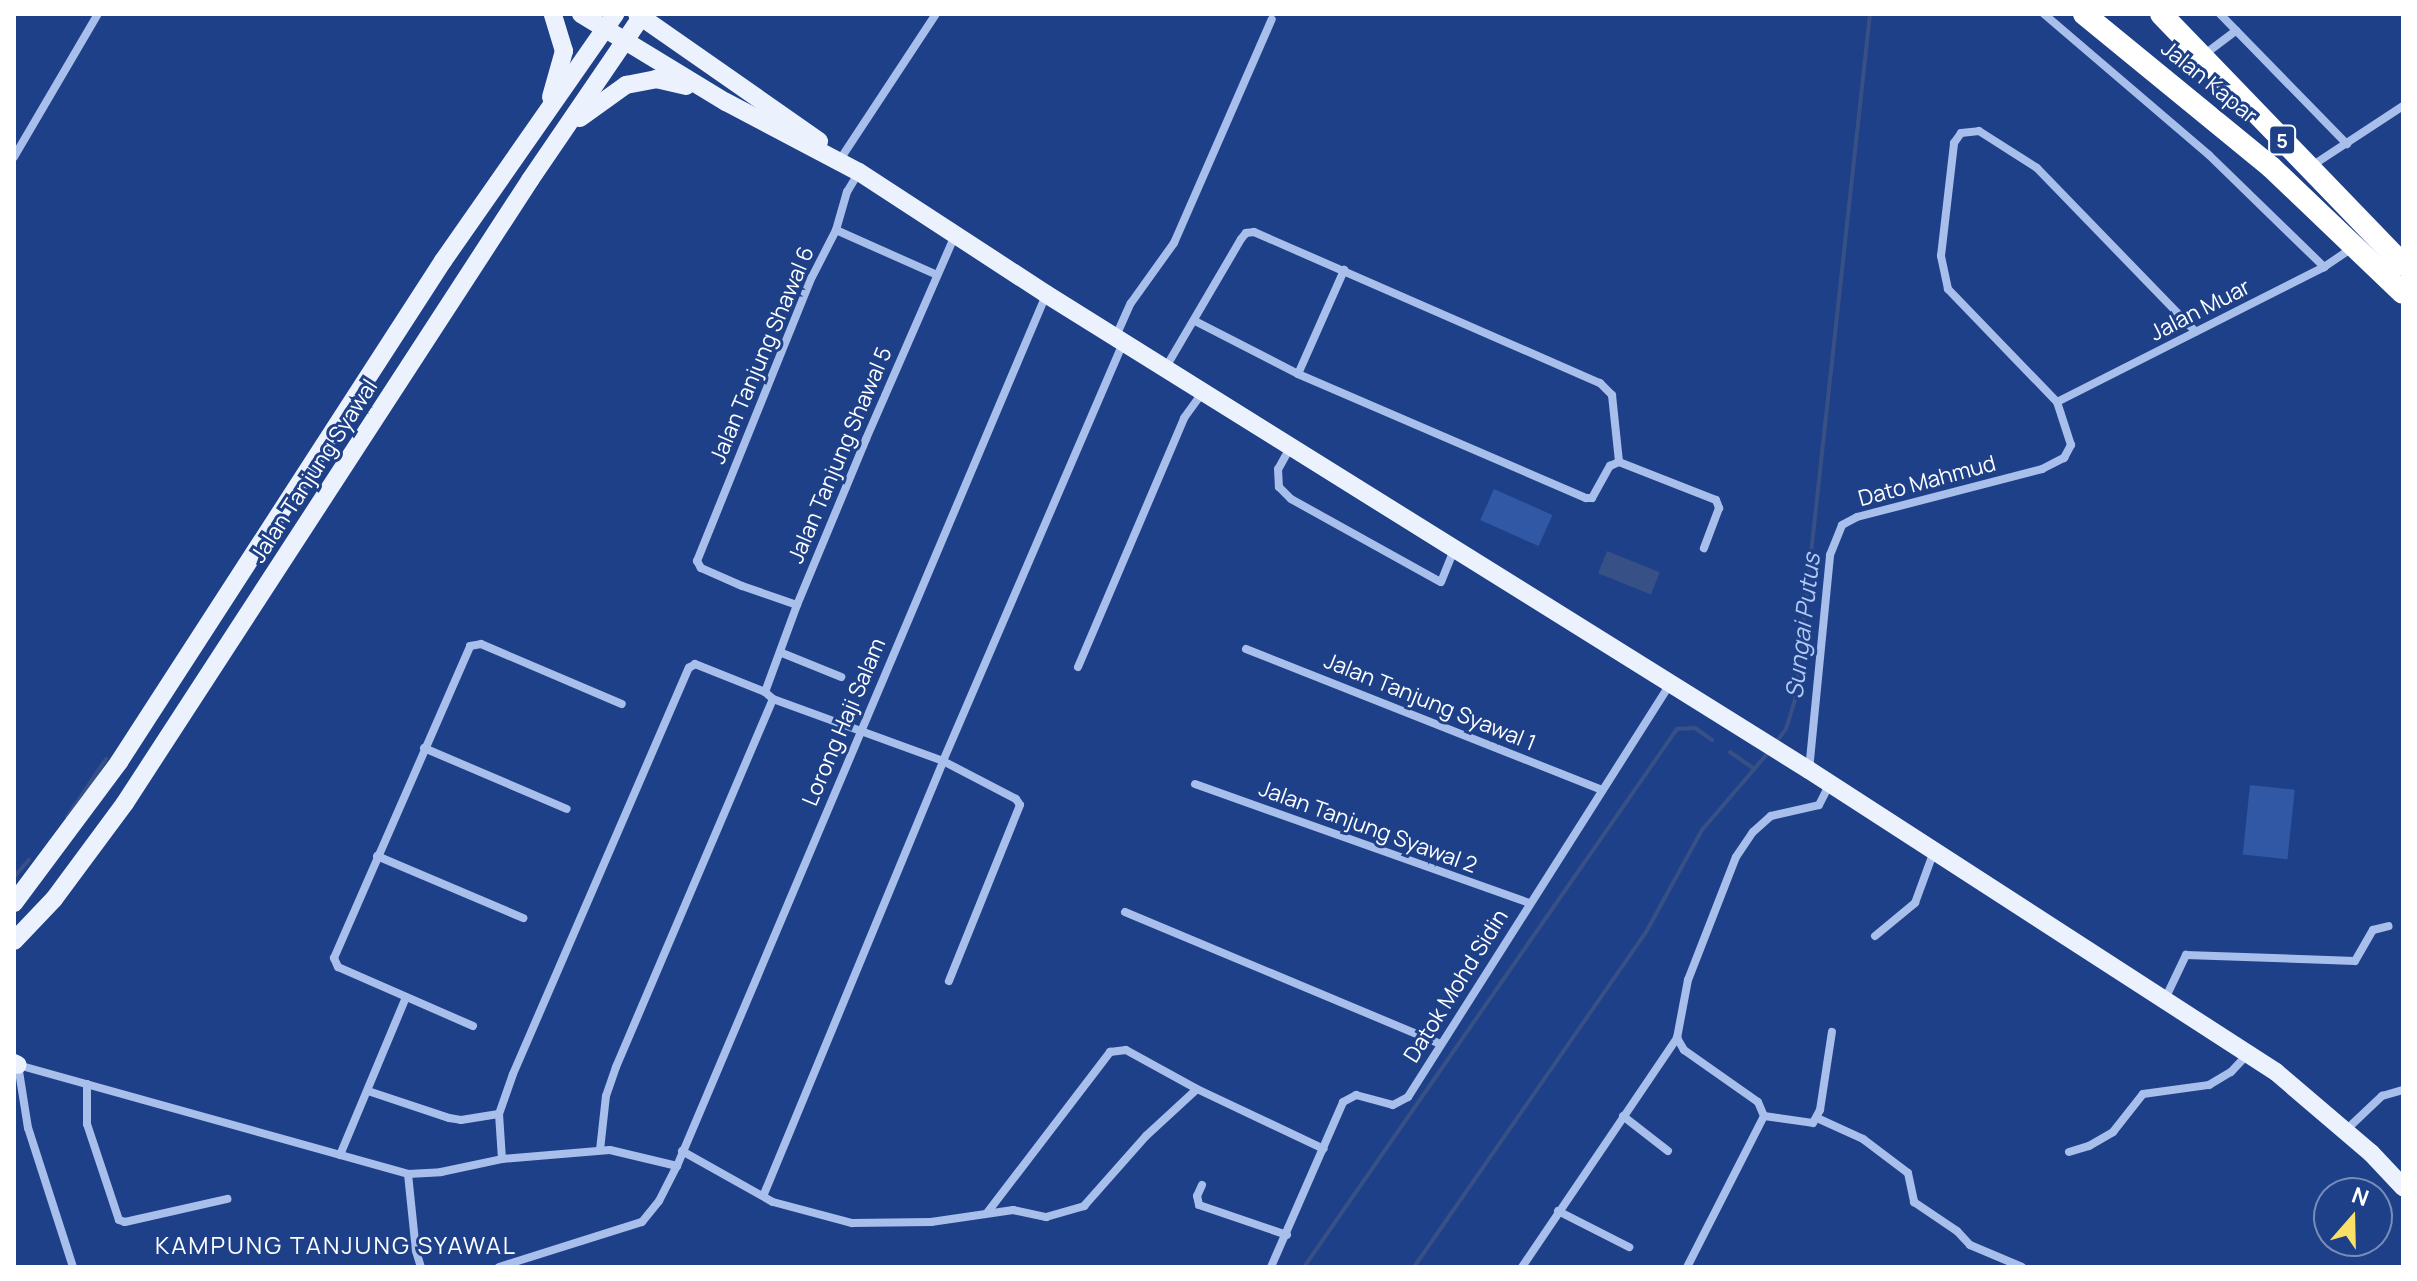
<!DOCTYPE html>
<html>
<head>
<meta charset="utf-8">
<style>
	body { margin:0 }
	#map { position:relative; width:2417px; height:1281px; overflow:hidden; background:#1e4088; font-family:Manrope,sans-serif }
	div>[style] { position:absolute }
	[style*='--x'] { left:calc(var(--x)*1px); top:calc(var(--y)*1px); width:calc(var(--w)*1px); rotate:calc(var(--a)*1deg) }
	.green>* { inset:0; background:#3158a5; transform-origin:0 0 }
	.water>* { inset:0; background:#375086; transform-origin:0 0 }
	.stream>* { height:4px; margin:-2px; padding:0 2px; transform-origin:2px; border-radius:2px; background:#375086 }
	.street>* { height:8px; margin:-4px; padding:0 4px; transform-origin:4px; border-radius:4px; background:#a8bfeb }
	.primary>* { height:18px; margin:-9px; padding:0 9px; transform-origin:9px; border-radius:9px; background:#ecf1fe }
	.highway>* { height:22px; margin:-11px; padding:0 11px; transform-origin:11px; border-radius:11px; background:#fff }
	span { translate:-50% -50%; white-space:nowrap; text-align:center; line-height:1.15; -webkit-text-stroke:6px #1e4088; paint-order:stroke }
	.shield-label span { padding:2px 6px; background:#1e4088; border:2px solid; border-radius:6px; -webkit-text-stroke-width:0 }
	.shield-label { font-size:20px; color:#fff; font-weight:700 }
	.street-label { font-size:22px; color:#fff }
	.water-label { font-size:24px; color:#b3c9f2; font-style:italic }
	.neighbourhood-label { font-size:24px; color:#fff; letter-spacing:2px }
	.frame { position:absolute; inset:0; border:16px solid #fff; pointer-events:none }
	.north { position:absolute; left:2313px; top:1177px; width:80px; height:80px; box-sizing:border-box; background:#1e4088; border:2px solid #788cb8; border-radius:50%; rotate:20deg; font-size:22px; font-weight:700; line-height:32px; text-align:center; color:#fff }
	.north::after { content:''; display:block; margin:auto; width:28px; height:36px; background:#fae067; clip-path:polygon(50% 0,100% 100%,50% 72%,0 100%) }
</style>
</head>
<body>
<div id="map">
	<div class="green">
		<i style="left:1494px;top:489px;width:64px;height:34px;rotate:24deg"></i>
		<i style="left:2250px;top:785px;width:45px;height:70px;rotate:6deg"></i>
	</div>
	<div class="water">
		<i style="left:1607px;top:551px;width:57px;height:24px;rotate:22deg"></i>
	</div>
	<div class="stream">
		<i style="--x:1776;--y:742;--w:16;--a:-52"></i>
		<i style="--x:1786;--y:729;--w:30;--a:-73"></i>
		<i style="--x:1795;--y:700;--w:690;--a:-83.76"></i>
		<i style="--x:1730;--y:752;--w:29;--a:35"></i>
		<i style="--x:67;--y:817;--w:70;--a:-56.1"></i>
		<i style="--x:14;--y:877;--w:23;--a:-49"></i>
		<i style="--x:1304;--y:1267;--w:655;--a:-55.27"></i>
		<i style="--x:1677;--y:729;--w:18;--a:-3"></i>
		<i style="--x:1695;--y:728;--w:21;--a:35"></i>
		<i style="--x:1414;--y:1267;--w:405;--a:-55.3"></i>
		<i style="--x:1645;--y:934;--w:119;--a:-61.3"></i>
		<i style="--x:1702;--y:830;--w:101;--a:-49.4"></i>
	</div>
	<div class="street">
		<i style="--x:2044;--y:14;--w:217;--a:40.5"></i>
		<i style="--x:2209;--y:155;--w:161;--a:44.2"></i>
		<i style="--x:2220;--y:14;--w:182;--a:45.7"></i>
		<i style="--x:2205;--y:54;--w:39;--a:-37"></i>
		<i style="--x:14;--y:157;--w:166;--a:-59.6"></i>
		<i style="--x:841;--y:158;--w:173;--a:-56.6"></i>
		<i style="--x:2310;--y:167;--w:111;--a:-33.3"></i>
		<i style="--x:836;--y:230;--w:108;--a:24"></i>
		<i style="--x:1195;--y:321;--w:116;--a:27.2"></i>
		<i style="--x:1298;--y:374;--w:314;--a:23.3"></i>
		<i style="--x:1586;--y:498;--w:6;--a:0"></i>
		<i style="--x:1592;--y:498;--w:37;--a:-61"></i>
		<i style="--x:1610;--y:466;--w:10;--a:-24"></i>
		<i style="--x:1619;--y:462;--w:104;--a:21.4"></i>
		<i style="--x:1716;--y:500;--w:9;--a:69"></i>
		<i style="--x:1719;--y:508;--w:43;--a:110.6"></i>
		<i style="--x:1116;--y:336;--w:36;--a:-66"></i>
		<i style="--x:1131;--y:303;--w:74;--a:-54.4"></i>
		<i style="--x:1174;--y:243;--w:244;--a:-66.4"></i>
		<i style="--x:1166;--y:367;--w:148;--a:-59.6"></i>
		<i style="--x:1241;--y:239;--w:8;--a:-50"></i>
		<i style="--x:1246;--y:233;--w:8;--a:-7"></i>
		<i style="--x:1254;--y:232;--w:378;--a:23.6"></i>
		<i style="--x:1600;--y:383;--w:17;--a:45"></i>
		<i style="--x:1612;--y:395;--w:67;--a:84"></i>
		<i style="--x:1298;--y:374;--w:114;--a:-66.1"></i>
		<i style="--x:2057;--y:402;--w:299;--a:-26.8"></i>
		<i style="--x:2324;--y:267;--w:36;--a:-34"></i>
		<i style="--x:1291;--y:446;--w:26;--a:119"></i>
		<i style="--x:1278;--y:469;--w:18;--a:87"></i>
		<i style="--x:1279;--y:487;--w:17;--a:45"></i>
		<i style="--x:1291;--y:499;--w:171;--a:29"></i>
		<i style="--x:1441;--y:582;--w:35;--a:-68"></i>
		<i style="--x:797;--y:605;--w:58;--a:-160.9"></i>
		<i style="--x:742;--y:586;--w:45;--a:-156.3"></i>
		<i style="--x:701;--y:568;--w:8;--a:-120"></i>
		<i style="--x:697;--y:561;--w:306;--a:-68"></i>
		<i style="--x:812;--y:277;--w:53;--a:-62.9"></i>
		<i style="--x:836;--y:230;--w:40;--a:-74"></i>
		<i style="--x:847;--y:192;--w:23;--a:-59"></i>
		<i style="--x:1246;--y:649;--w:381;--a:21.6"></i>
		<i style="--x:782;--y:653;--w:64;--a:22.1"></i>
		<i style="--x:1078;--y:667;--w:271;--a:-66.9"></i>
		<i style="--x:1184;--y:418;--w:32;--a:-54"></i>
		<i style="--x:765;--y:692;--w:93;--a:-69.8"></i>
		<i style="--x:797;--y:605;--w:180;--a:-67.4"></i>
		<i style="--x:866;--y:439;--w:223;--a:-66.4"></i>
		<i style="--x:424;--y:748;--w:155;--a:23.1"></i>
		<i style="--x:1809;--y:770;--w:216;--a:-84.4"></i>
		<i style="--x:1830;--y:555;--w:32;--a:-68"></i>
		<i style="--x:1842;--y:525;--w:17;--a:-28"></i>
		<i style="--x:1857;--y:517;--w:191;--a:-14.5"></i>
		<i style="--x:2042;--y:469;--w:25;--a:-27"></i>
		<i style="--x:2064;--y:458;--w:15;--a:-62"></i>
		<i style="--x:2071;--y:445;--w:45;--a:-108"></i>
		<i style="--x:2057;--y:402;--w:157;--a:-134"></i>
		<i style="--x:1948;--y:289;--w:34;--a:-102"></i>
		<i style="--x:1941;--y:256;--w:114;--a:-83.4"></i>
		<i style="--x:1954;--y:143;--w:12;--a:-55"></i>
		<i style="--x:1961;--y:133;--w:18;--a:-6"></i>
		<i style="--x:1979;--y:131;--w:69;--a:32.5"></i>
		<i style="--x:2037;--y:168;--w:228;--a:45.9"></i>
		<i style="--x:1195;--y:784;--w:355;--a:19.6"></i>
		<i style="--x:377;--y:856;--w:159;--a:23"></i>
		<i style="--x:1125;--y:912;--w:342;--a:22.7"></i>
		<i style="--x:1875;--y:936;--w:52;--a:-39.5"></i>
		<i style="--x:1915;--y:903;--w:55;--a:-69.9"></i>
		<i style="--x:2165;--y:999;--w:49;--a:-64.5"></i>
		<i style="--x:2186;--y:955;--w:169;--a:2"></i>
		<i style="--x:2355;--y:961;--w:36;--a:-60"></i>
		<i style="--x:2373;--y:930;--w:16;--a:-14"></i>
		<i style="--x:473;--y:1026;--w:147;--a:-156.4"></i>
		<i style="--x:338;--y:967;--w:10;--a:-114"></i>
		<i style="--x:334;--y:958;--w:340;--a:-66.4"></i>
		<i style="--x:470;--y:646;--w:11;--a:-10"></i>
		<i style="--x:481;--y:644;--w:153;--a:23.1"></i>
		<i style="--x:1677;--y:1038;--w:14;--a:60"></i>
		<i style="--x:1684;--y:1050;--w:90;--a:35.1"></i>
		<i style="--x:1758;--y:1102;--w:15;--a:67"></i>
		<i style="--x:1764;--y:1116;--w:169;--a:117"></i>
		<i style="--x:87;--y:1084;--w:40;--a:90"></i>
		<i style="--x:87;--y:1124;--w:101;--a:71.6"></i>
		<i style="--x:119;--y:1220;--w:6;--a:18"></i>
		<i style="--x:125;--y:1222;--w:105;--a:-12.7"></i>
		<i style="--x:368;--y:1091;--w:85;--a:18.4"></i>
		<i style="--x:449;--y:1118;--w:12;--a:9"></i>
		<i style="--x:461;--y:1120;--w:38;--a:-9"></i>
		<i style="--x:1623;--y:1116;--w:57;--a:37.9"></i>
		<i style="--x:1764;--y:1116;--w:49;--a:8.1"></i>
		<i style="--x:1813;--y:1123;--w:15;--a:-62"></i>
		<i style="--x:1820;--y:1110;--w:79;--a:-81.3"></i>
		<i style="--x:1817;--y:1118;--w:51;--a:24.5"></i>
		<i style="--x:1863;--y:1139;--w:56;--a:37.1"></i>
		<i style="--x:1908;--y:1173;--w:30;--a:78"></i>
		<i style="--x:1914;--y:1202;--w:52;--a:34"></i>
		<i style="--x:1957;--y:1231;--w:19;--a:47"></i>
		<i style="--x:1970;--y:1245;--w:56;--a:22.9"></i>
		<i style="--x:2346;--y:1130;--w:50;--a:-43.4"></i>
		<i style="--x:2382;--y:1096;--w:22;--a:-16"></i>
		<i style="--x:600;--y:1150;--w:54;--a:-83.7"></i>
		<i style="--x:606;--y:1096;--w:31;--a:-71"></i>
		<i style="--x:616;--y:1067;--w:400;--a:-66.9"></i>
		<i style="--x:682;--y:1151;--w:104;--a:29.3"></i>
		<i style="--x:773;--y:1202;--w:82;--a:14.9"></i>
		<i style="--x:852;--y:1223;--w:79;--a:-0.7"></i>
		<i style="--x:931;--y:1222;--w:83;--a:-8.3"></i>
		<i style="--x:1013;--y:1210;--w:34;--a:12"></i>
		<i style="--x:1046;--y:1217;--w:40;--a:-16"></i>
		<i style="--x:1084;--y:1206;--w:94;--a:-48.5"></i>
		<i style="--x:1146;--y:1136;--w:69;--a:-42.7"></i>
		<i style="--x:2069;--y:1152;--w:21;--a:-17"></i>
		<i style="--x:2089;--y:1146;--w:28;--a:-30"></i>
		<i style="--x:2113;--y:1132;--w:48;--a:-51.7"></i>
		<i style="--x:2143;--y:1094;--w:67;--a:-7.8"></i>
		<i style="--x:2209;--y:1085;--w:26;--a:-31"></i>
		<i style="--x:2231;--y:1072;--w:25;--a:-47"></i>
		<i style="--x:340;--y:1155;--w:171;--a:-67.3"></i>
		<i style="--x:502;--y:1159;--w:45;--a:-93.8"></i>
		<i style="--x:499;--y:1114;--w:42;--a:-70.7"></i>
		<i style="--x:513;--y:1074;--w:443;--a:-66.6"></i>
		<i style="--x:689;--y:668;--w:7;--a:-34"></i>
		<i style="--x:695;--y:664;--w:75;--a:21.8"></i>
		<i style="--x:765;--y:692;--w:11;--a:41"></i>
		<i style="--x:773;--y:699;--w:181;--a:20"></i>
		<i style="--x:943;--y:761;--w:82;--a:27.5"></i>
		<i style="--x:1016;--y:799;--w:7;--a:56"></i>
		<i style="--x:1020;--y:805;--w:190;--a:112"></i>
		<i style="--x:408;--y:1174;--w:77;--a:84.1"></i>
		<i style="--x:416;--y:1251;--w:17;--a:73"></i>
		<i style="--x:1202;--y:1185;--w:12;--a:114"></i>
		<i style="--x:1197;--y:1196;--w:9;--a:77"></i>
		<i style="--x:1199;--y:1205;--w:93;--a:18.8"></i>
		<i style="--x:764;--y:1194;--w:469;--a:-67.5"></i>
		<i style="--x:943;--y:761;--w:455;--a:-66.7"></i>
		<i style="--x:1558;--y:1211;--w:80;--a:26.9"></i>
		<i style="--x:987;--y:1213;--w:203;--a:-52.6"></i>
		<i style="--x:1110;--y:1052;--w:16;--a:-7"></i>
		<i style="--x:1126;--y:1050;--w:81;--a:28.8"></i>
		<i style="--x:1197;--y:1089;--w:140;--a:25.3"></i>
		<i style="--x:73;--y:1267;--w:146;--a:-107.9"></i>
		<i style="--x:28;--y:1128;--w:64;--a:-99"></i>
		<i style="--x:18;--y:1065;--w:405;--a:15.6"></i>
		<i style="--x:408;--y:1174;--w:33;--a:-3"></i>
		<i style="--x:441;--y:1172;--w:62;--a:-12"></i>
		<i style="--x:502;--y:1159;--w:108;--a:-4.8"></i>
		<i style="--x:610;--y:1150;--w:69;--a:13.4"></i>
		<i style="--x:499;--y:1267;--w:150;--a:-17.5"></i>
		<i style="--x:642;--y:1222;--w:27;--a:-51"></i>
		<i style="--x:659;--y:1201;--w:39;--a:-63"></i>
		<i style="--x:677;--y:1166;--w:946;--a:-67.04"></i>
		<i style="--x:1271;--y:1267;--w:180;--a:-66.4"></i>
		<i style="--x:1343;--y:1102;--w:15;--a:-28"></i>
		<i style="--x:1356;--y:1095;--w:38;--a:15"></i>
		<i style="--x:1393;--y:1105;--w:17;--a:-28"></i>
		<i style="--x:1408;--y:1097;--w:489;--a:-57.6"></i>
		<i style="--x:1522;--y:1267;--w:277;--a:-55.9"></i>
		<i style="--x:1677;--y:1038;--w:59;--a:-79.3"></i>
		<i style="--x:1688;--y:980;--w:132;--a:-68.7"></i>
		<i style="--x:1736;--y:857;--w:30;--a:-56"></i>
		<i style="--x:1753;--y:832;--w:24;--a:-42"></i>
		<i style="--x:1771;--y:816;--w:49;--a:-12.9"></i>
		<i style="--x:1819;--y:805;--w:22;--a:-63"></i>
	</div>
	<div class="primary">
		<i style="--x:581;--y:14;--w:170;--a:31.3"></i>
		<i style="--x:726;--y:102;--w:150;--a:27.8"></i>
		<i style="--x:859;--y:172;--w:223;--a:33.1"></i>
		<i style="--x:1046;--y:294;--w:899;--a:31.96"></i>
		<i style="--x:1809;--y:770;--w:556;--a:32.89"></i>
		<i style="--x:2276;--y:1072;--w:125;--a:40.5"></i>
		<i style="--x:2371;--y:1153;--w:47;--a:46.7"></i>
		<i style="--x:637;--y:14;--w:222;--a:34.9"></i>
		<i style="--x:551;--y:97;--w:48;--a:-74.2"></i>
		<i style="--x:564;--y:51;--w:39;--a:-107"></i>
		<i style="--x:580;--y:118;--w:57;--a:-35.7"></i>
		<i style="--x:626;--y:85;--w:31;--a:-11"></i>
		<i style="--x:656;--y:79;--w:31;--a:13"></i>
		<i style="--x:14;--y:903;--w:176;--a:-53.3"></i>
		<i style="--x:119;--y:762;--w:597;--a:-57.11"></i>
		<i style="--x:443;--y:261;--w:301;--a:-55.1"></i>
		<i style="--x:14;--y:941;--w:58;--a:-46.4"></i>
		<i style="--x:54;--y:899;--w:119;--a:-53.5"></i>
		<i style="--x:125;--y:803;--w:743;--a:-56.97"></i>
		<i style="--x:530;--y:180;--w:197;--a:-55.7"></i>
		<i style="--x:14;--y:1063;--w:4;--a:27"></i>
	</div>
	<div class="highway">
		<i style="--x:2084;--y:14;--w:242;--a:39.3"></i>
		<i style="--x:2271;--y:167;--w:182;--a:43.7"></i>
		<i style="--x:2161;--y:14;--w:349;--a:46"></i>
	</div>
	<div class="shield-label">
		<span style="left:2282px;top:140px">5</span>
	</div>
	<div class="street-label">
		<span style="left:2209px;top:82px;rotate:39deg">Jalan Kapar</span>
		<span style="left:2200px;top:310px;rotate:-27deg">Jalan Muar</span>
		<span style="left:762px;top:355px;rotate:-67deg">Jalan Tanjung Shawal 6</span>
		<span style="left:840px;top:455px;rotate:-67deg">Jalan Tanjung Shawal 5</span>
		<span style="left:314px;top:471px;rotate:-57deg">Jalan Tanjung Syawal</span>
		<span style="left:1927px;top:481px;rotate:-15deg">Dato Mahmud</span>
		<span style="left:1430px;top:702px;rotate:22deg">Jalan Tanjung Syawal 1</span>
		<span style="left:844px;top:722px;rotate:-67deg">Lorong Haji Salam</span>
		<span style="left:1368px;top:827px;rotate:20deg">Jalan Tanjung Syawal 2</span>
		<span style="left:1456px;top:986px;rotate:-58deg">Datok Mohd Sidin</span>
	</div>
	<div class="water-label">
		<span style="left:1802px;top:626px;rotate:-83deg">Sungai Putus</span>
	</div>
	<div class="neighbourhood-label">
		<span style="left:336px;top:1245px">KAMPUNG TANJUNG SYAWAL</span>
	</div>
	<div class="frame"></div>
	<div class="north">N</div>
</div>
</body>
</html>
